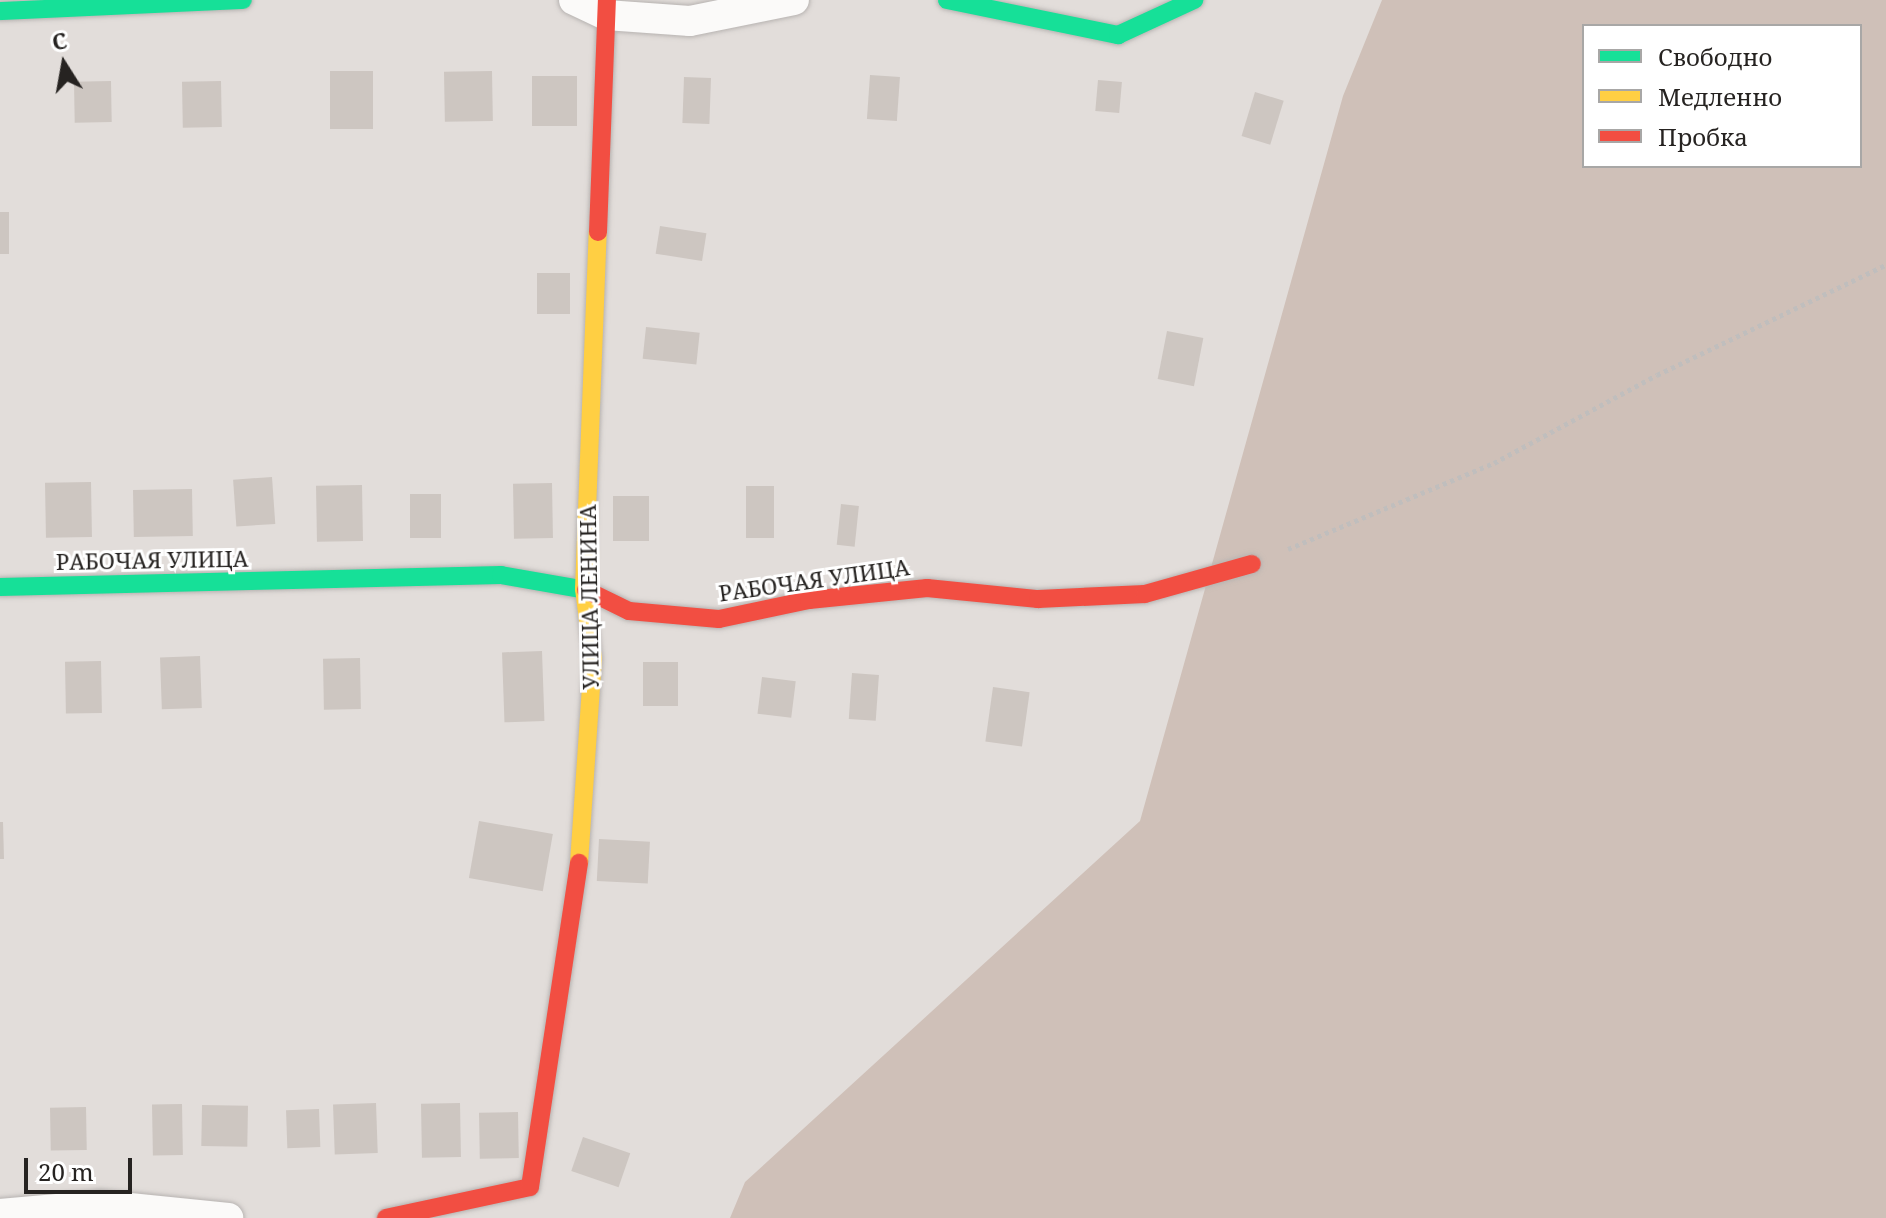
<!DOCTYPE html>
<html>
<head>
<meta charset="utf-8">
<style>
	body { margin:0 }
	#map { position:relative; width:1886px; height:1218px; overflow:hidden; background:#e2ddda; font-family:"Noto Serif",serif }
	div>[style] { position:absolute }
	[style*='--x'] { left:calc(var(--x)*1px); top:calc(var(--y)*1px); width:calc(var(--w)*1px); rotate:calc(var(--a)*1deg) }
	.green>* { inset:0; background:#cfc0b8 }
	.building>* { inset:0; background:#cdc6c1; transform-origin:0 0 }
	.path>* { height:5px; margin-top:-2.5px; transform-origin:0; background:repeating-linear-gradient(90deg,#c0bebd 0 4px,transparent 0 8px) }
	.roads { filter:drop-shadow(0 0 2px #b7b3b1) drop-shadow(0 0 2px #b7b3b1) }
	.street>* { height:30px; margin:-15px; padding:0 15px; transform-origin:15px; border-radius:15px; background:#fbfaf9 }
	.fast>* { height:18px; margin:-9px; padding:0 9px; transform-origin:9px; border-radius:9px; background:#16e098 }
	.slow>* { height:18px; margin:-9px; padding:0 9px; transform-origin:9px; border-radius:9px; background:#ffcf43 }
	.jam>* { height:18px; margin:-9px; padding:0 9px; transform-origin:9px; border-radius:9px; background:#f24e42 }
	span { translate:-50% -50%; white-space:nowrap; text-align:center; line-height:1.15; -webkit-text-stroke:6px #fff; paint-order:stroke }
	.street-label { font-size:22px; color:#262321 }
	.legend { position:absolute; left:1582px; top:24px; width:280px; height:144px; box-sizing:border-box; background:#fff; border:2px solid #a8a7a6; margin:0; padding:10px 14px; list-style:none; font-size:24px; color:#262321 }
	.legend li { display:flex; align-items:center; gap:16px; height:40px }
	.legend b { width:40px; border:2px solid #a8a7a6 }
	.north { position:absolute; left:24px; top:24px; width:80px; height:80px; -webkit-text-stroke:6px #fff; paint-order:stroke; rotate:349deg; font-size:22px; font-weight:700; line-height:32px; text-align:center; color:#262321 }
	.north::after { content:''; display:block; margin:auto; width:28px; height:36px; background:#262321; clip-path:polygon(50% 0,100% 100%,50% 72%,0 100%) }
	.scale { position:absolute; left:24px; top:1158px; width:108px; height:36px; box-sizing:border-box; border:4px solid #262321; border-top:0; padding-left:10px; font-size:24px; line-height:28px; white-space:nowrap; color:#262321; -webkit-text-stroke:6px #fff; paint-order:stroke }
</style>
</head>
<body>
<div id="map">
	<div class="green">
		<i style="clip-path:polygon(evenodd,1382px 0,1886px 0,1886px 1218px,730px 1218px,745px 1182px,1140px 821px,1343px 96px,1382px 0,1584px 26px,1860px 26px,1860px 166px,1584px 166px,1584px 26px)"></i>
	</div>
	<div class="building">
		<i style="left:330px;top:71px;width:43px;height:58px"></i>
		<i style="left:492px;top:71px;width:50px;height:48px;rotate:89deg"></i>
		<i style="left:870px;top:75px;width:30px;height:44px;rotate:4deg"></i>
		<i style="left:532px;top:76px;width:45px;height:50px"></i>
		<i style="left:684px;top:77px;width:27px;height:46px;rotate:2deg"></i>
		<i style="left:1098px;top:80px;width:24px;height:31px;rotate:5deg"></i>
		<i style="left:111px;top:81px;width:41px;height:37px;rotate:89deg"></i>
		<i style="left:221px;top:81px;width:46px;height:39px;rotate:89deg"></i>
		<i style="left:1255px;top:92px;width:30px;height:46px;rotate:17deg"></i>
		<i style="left:0;top:212px;width:9px;height:42px"></i>
		<i style="left:660px;top:226px;width:47px;height:28px;rotate:9deg"></i>
		<i style="left:537px;top:273px;width:33px;height:41px"></i>
		<i style="left:646px;top:327px;width:54px;height:32px;rotate:6deg"></i>
		<i style="left:1167px;top:331px;width:37px;height:49px;rotate:11deg"></i>
		<i style="left:272px;top:477px;width:47px;height:39px;rotate:86deg"></i>
		<i style="left:91px;top:482px;width:55px;height:46px;rotate:89deg"></i>
		<i style="left:552px;top:483px;width:55px;height:39px;rotate:89deg"></i>
		<i style="left:362px;top:485px;width:56px;height:46px;rotate:89deg"></i>
		<i style="left:746px;top:486px;width:28px;height:52px"></i>
		<i style="left:192px;top:489px;width:47px;height:59px;rotate:89deg"></i>
		<i style="left:410px;top:494px;width:31px;height:44px"></i>
		<i style="left:613px;top:496px;width:36px;height:45px"></i>
		<i style="left:841px;top:504px;width:18px;height:41px;rotate:6deg"></i>
		<i style="left:542px;top:651px;width:70px;height:40px;rotate:88deg"></i>
		<i style="left:200px;top:656px;width:52px;height:40px;rotate:88deg"></i>
		<i style="left:360px;top:658px;width:51px;height:37px;rotate:89deg"></i>
		<i style="left:101px;top:661px;width:52px;height:36px;rotate:89deg"></i>
		<i style="left:643px;top:662px;width:35px;height:44px"></i>
		<i style="left:852px;top:673px;width:27px;height:46px;rotate:4deg"></i>
		<i style="left:762px;top:677px;width:34px;height:37px;rotate:7deg"></i>
		<i style="left:993px;top:687px;width:37px;height:55px;rotate:8deg"></i>
		<i style="left:479px;top:821px;width:75px;height:58px;rotate:10deg"></i>
		<i style="clip-path:polygon(0 822px,3px 822px,4px 859px,0 859px)"></i>
		<i style="left:599px;top:839px;width:51px;height:42px;rotate:3deg"></i>
		<i style="left:376px;top:1103px;width:50px;height:43px;rotate:88deg"></i>
		<i style="left:460px;top:1103px;width:54px;height:39px;rotate:89deg"></i>
		<i style="left:182px;top:1104px;width:51px;height:30px;rotate:89deg"></i>
		<i style="left:202px;top:1105px;width:46px;height:41px;rotate:1deg"></i>
		<i style="left:86px;top:1107px;width:43px;height:36px;rotate:89deg"></i>
		<i style="left:319px;top:1109px;width:38px;height:33px;rotate:88deg"></i>
		<i style="left:518px;top:1112px;width:46px;height:39px;rotate:89deg"></i>
		<i style="left:583px;top:1137px;width:50px;height:36px;rotate:19deg"></i>
	</div>
	<div class="path">
		<i style="--x:1288;--y:549;--w:223;--a:-22.7"></i>
		<i style="--x:1494;--y:463;--w:185;--a:-28.4"></i>
		<i style="--x:1657;--y:375;--w:254;--a:-25.7"></i>
	</div>
	<div class="roads">
		<div class="street">
			<i style="--x:574;--y:0;--w:35;--a:25"></i>
			<i style="--x:606;--y:15;--w:84;--a:4.1"></i>
			<i style="--x:690;--y:21;--w:106;--a:-11.4"></i>
			<i style="--x:0;--y:1214;--w:100;--a:-5.1"></i>
			<i style="--x:100;--y:1205;--w:129;--a:5.8"></i>
		</div>
		<div class="fast">
			<i style="--x:947;--y:0;--w:175;--a:11.6"></i>
			<i style="--x:1118;--y:35;--w:84;--a:-24.7"></i>
			<i style="--x:0;--y:11;--w:243;--a:-2.6"></i>
			<i style="--x:0;--y:587;--w:501;--a:-1.37"></i>
			<i style="--x:501;--y:575;--w:86;--a:10"></i>
		</div>
		<div class="slow">
			<i style="--x:579;--y:863;--w:204;--a:-86.1"></i>
			<i style="--x:593;--y:659;--w:71;--a:-97.3"></i>
			<i style="--x:584;--y:589;--w:357;--a:-87.8"></i>
		</div>
		<div class="jam">
			<i style="--x:598;--y:232;--w:232;--a:-87.8"></i>
			<i style="--x:586;--y:590;--w:48;--a:26"></i>
			<i style="--x:629;--y:611;--w:90;--a:5.1"></i>
			<i style="--x:719;--y:619;--w:92;--a:-11.9"></i>
			<i style="--x:809;--y:600;--w:119;--a:-5.8"></i>
			<i style="--x:927;--y:588;--w:112;--a:5.7"></i>
			<i style="--x:1038;--y:599;--w:107;--a:-2.7"></i>
			<i style="--x:1145;--y:594;--w:111;--a:-15.7"></i>
			<i style="--x:386;--y:1218;--w:147;--a:-12.1"></i>
			<i style="--x:530;--y:1187;--w:328;--a:-81.4"></i>
		</div>
	</div>
	<div class="street-label">
		<span style="left:152px;top:560px;rotate:-1deg">РАБОЧАЯ УЛИЦА</span>
		<span style="left:814px;top:580px;rotate:-8deg">РАБОЧАЯ УЛИЦА</span>
		<span style="left:589px;top:597px;rotate:-91deg">УЛИЦА ЛЕНИНА</span>
	</div>
	<ul class="legend">
	<li><b style="height:10px;background:#16e098"></b>Свободно</li>
	<li><b style="height:10px;background:#ffcf43"></b>Медленно</li>
	<li><b style="height:10px;background:#f24e42"></b>Пробка</li>
	</ul>
	<div class="north">С</div>
	<div class="scale">20 m</div>
</div>
</body>
</html>
